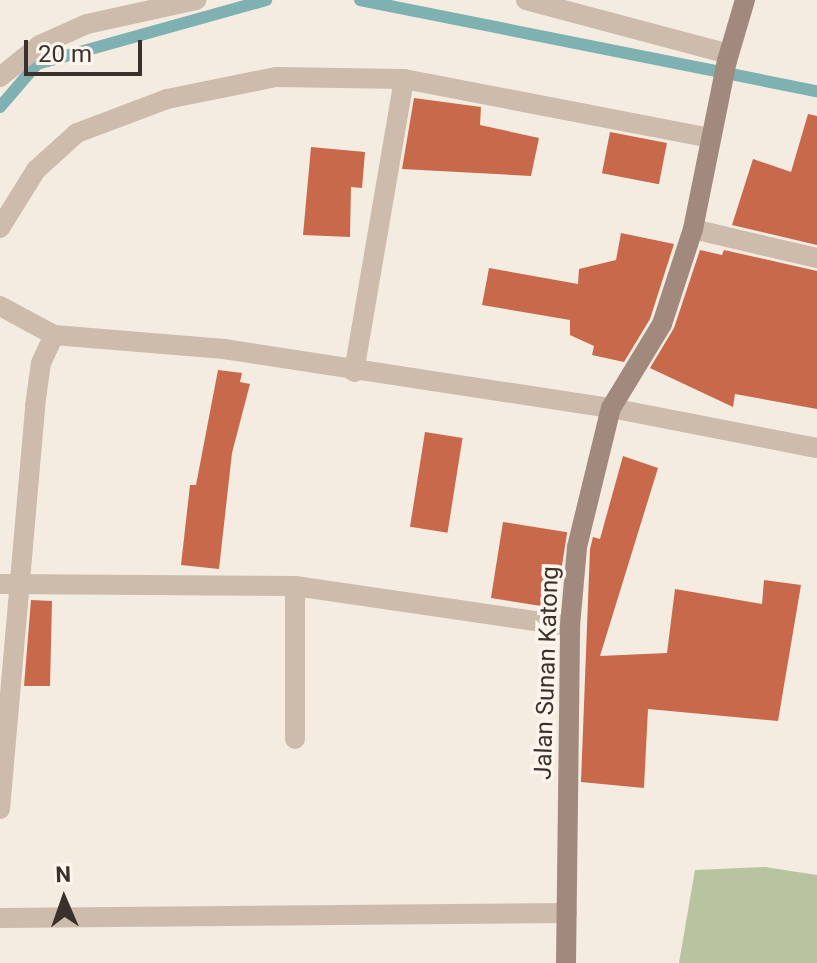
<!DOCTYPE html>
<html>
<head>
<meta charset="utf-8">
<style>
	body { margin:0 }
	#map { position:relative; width:817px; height:963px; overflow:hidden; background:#f4ebe1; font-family:Roboto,sans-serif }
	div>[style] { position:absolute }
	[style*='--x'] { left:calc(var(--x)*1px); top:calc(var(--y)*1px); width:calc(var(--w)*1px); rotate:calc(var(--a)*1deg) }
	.green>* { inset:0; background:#b8c4a0 }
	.stream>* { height:12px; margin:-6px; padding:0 6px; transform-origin:6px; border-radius:6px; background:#7fb0b2 }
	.building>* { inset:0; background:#c8694b; transform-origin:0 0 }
	.street>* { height:20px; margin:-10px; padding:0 10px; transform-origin:10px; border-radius:10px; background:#cdbbac }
	.secondary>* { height:20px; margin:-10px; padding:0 10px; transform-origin:10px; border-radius:10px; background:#a18a7d }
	span { translate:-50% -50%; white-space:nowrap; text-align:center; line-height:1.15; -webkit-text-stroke:7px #fbf5ee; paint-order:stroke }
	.street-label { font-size:24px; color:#3b302b }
	.north { position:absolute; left:24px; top:859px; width:80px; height:80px; -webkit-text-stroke:6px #fbf5ee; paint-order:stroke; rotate:358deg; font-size:22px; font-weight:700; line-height:32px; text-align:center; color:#3b302b }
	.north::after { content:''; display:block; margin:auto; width:28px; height:36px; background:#3b302b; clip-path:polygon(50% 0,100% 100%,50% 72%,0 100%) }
	.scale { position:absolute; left:24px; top:40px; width:118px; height:36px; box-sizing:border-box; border:4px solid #3b302b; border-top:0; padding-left:10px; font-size:24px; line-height:28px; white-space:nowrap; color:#3b302b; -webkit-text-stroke:6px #fbf5ee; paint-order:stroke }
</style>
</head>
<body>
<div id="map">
	<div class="green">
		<i style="clip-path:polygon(765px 867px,817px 875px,817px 963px,679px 963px,695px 870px)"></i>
	</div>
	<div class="stream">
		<i style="--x:360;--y:0;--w:466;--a:11.3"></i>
		<i style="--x:0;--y:107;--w:57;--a:-49.3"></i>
		<i style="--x:37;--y:64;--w:238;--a:-15.6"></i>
	</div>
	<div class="building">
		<i style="clip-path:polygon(414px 98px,481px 107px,480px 125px,539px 138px,531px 176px,402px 169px)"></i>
		<i style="clip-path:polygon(808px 114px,817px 116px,817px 245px,732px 225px,753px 159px,791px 172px)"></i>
		<i style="left:610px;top:132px;width:58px;height:42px;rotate:11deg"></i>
		<i style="clip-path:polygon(311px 147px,365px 152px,362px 188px,351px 187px,350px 237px,303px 235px)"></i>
		<i style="clip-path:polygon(621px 233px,674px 244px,650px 319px,624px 362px,592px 355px,594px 346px,570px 335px,570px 320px,482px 305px,489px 268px,578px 284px,579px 269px,616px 260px)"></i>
		<i style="clip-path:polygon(700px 250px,722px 255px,724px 250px,817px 271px,817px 409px,735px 394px,733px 407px,650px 368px,674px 328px)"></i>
		<i style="clip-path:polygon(218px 370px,242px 373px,240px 382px,250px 384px,232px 453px,219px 569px,181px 565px,190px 485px,196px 485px)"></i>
		<i style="left:425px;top:432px;width:38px;height:96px;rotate:9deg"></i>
		<i style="clip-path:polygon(623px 456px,658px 468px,600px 656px,667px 653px,675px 589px,762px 604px,764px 580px,801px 585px,778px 721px,648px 709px,644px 788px,581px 782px,590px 549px,593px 537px,600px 539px)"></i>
		<i style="left:503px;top:522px;width:65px;height:77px;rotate:9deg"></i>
		<i style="clip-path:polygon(31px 600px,52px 601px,50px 686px,24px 686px)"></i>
	</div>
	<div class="street">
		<i style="--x:526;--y:0;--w:210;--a:14.9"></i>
		<i style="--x:0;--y:77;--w:51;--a:-38.7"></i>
		<i style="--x:40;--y:45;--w:51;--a:-24.1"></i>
		<i style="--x:87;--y:24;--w:112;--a:-12.4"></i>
		<i style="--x:0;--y:228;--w:68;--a:-58.2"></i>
		<i style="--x:36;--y:170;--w:55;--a:-42.1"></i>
		<i style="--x:77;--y:133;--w:96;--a:-20.7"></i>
		<i style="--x:167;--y:99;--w:111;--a:-11.4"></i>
		<i style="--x:276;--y:77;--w:128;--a:0.9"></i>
		<i style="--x:404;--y:79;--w:312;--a:10.9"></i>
		<i style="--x:693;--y:229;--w:127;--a:13.2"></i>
		<i style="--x:0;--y:306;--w:61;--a:28.2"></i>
		<i style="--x:354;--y:372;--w:297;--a:-80.3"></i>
		<i style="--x:0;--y:584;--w:295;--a:0.4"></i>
		<i style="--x:295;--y:586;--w:278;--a:8.3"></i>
		<i style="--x:295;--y:739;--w:153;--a:-90"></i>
		<i style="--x:0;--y:809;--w:405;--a:-85"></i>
		<i style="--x:35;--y:406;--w:43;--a:-82.1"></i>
		<i style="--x:41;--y:363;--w:31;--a:-65"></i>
		<i style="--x:54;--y:335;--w:171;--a:4.7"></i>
		<i style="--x:224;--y:349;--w:391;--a:8.7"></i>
		<i style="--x:611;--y:408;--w:210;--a:11"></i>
		<i style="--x:0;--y:918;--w:567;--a:-0.51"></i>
	</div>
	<div class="secondary">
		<i style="--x:566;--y:963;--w:337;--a:-89.3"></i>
		<i style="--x:570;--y:626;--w:79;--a:-84.9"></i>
		<i style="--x:577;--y:547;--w:143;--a:-76.3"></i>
		<i style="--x:611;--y:408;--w:98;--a:-58.7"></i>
		<i style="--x:662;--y:324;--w:100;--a:-71.9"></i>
		<i style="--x:693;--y:229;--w:171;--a:-78.6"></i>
		<i style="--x:727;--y:61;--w:64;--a:-73.6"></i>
	</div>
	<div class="street-label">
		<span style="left:547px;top:673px;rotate:-88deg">Jalan Sunan Katong</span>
	</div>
	<div class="north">N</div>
	<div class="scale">20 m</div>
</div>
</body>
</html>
